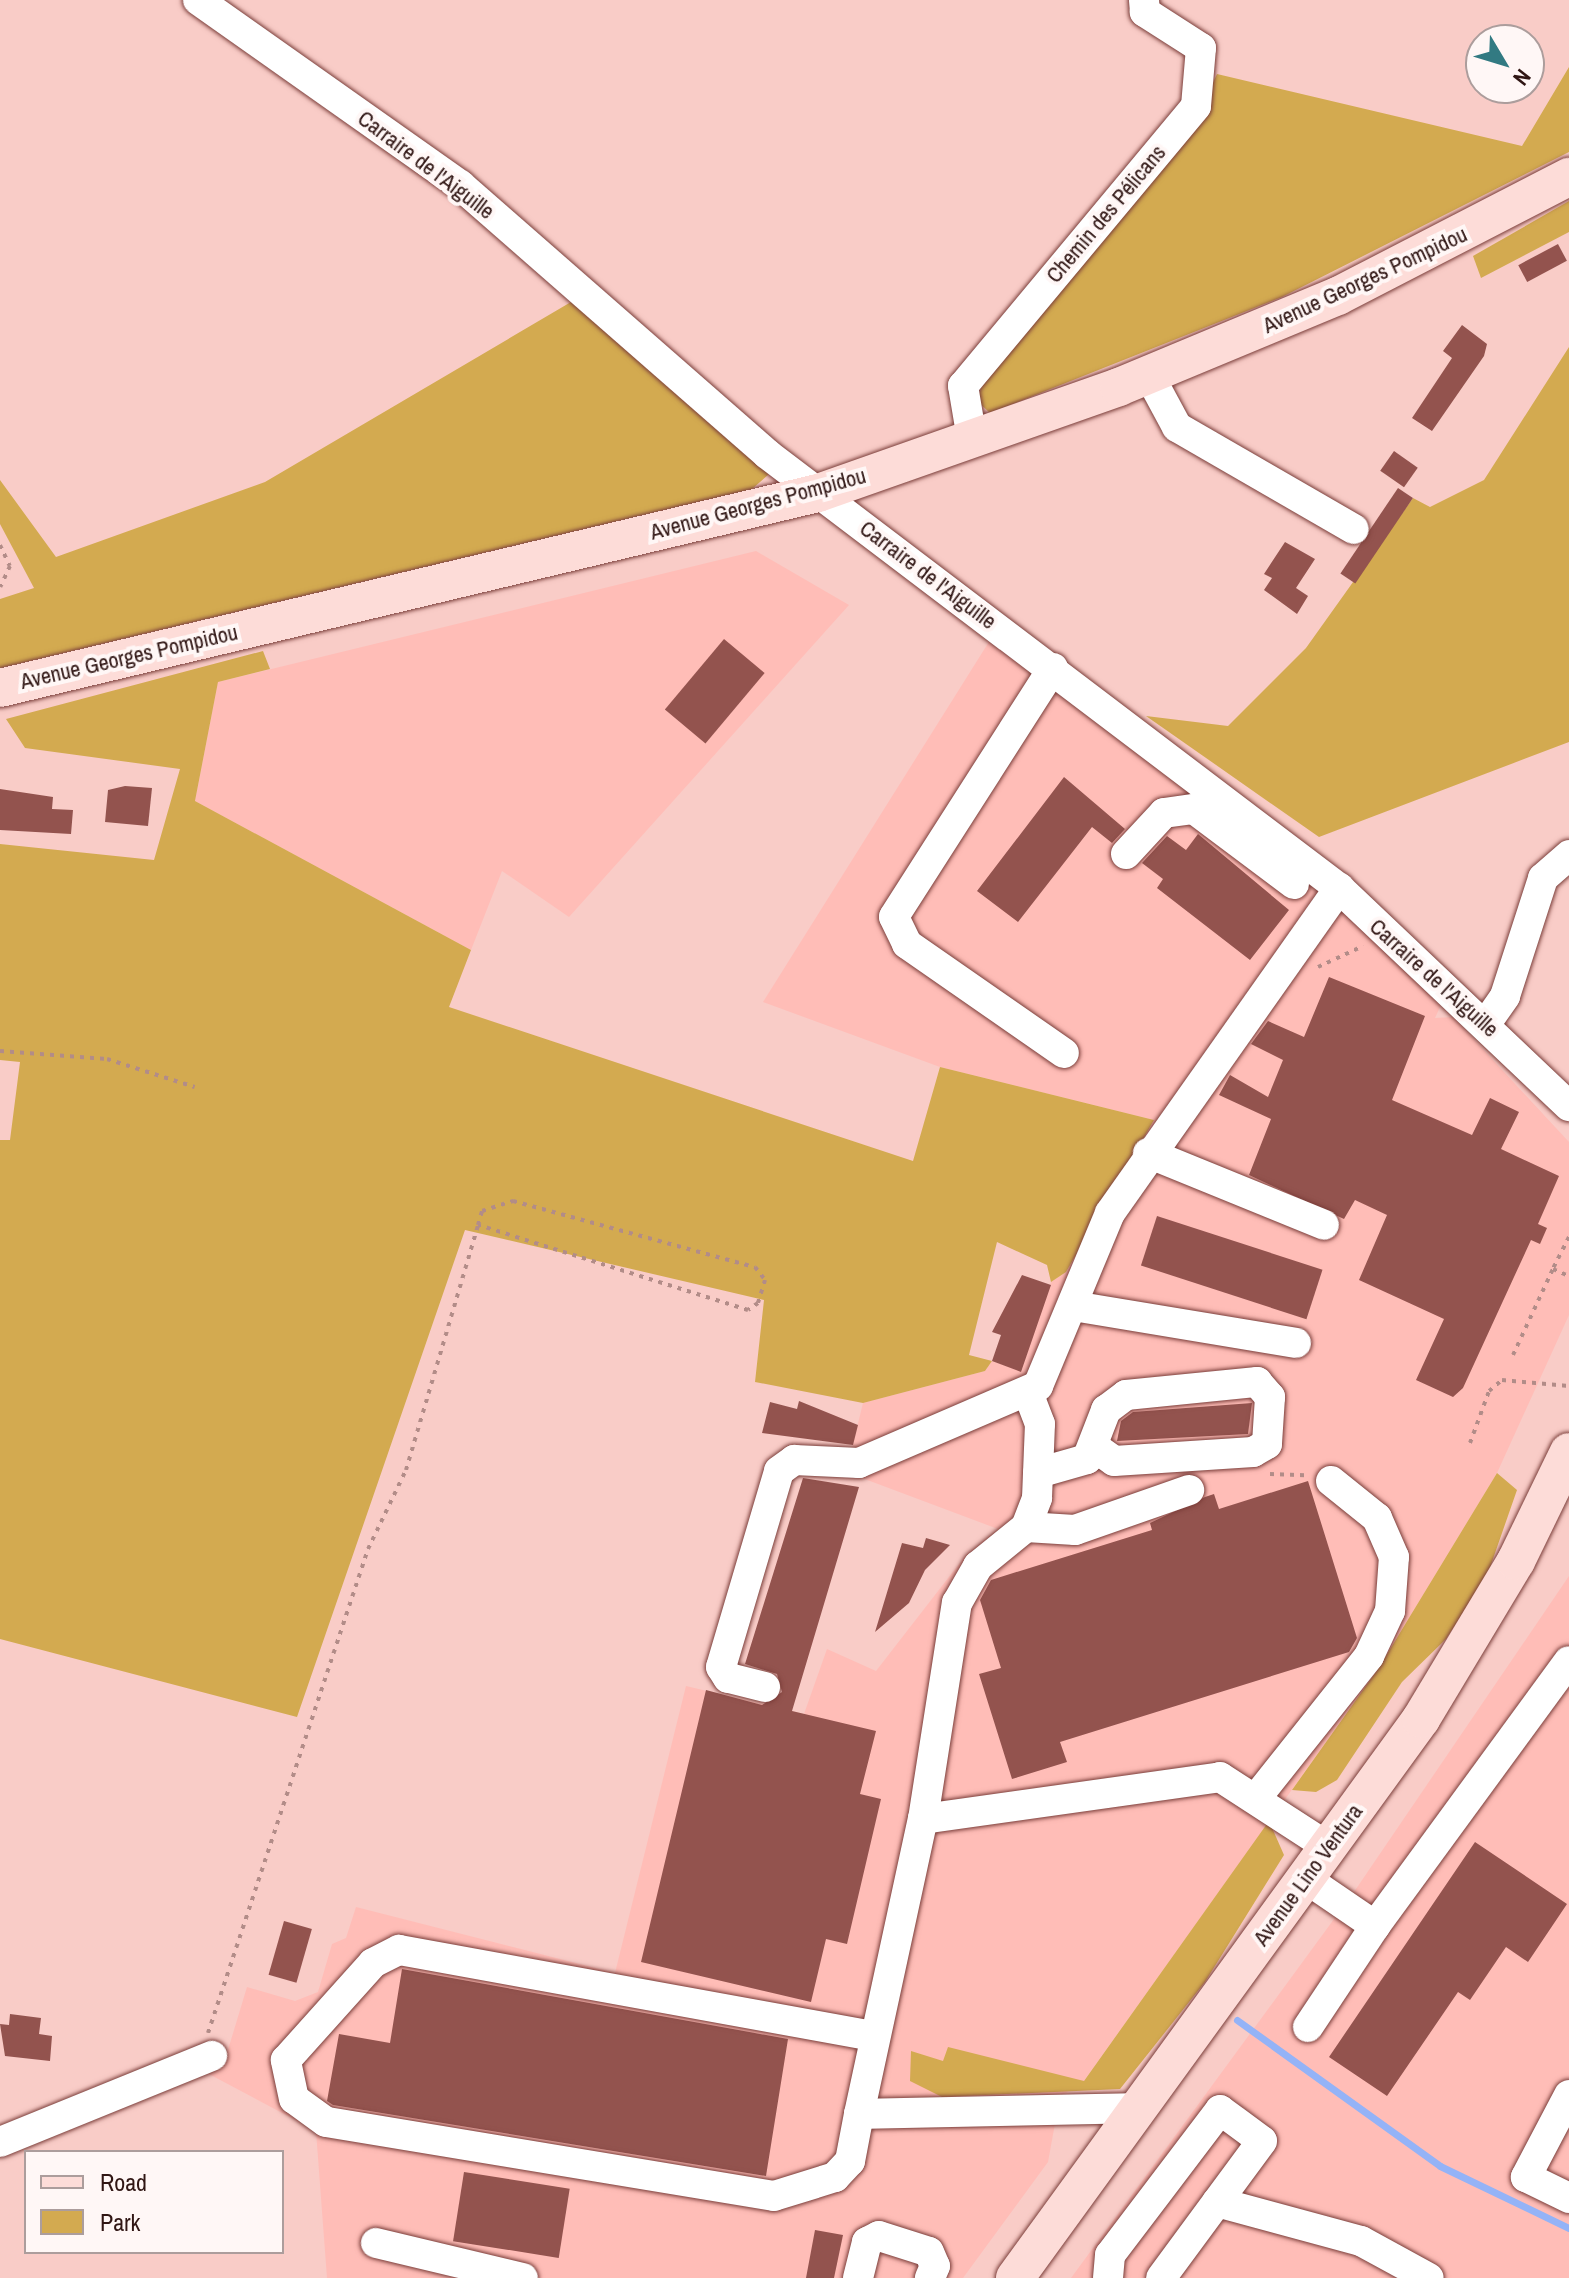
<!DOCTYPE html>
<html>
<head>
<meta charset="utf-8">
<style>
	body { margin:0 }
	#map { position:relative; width:1569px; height:2278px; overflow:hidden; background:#f9ccc7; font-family:"Archivo Narrow",sans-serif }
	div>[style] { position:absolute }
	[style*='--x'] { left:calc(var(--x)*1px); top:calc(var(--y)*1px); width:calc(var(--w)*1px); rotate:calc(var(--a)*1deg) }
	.built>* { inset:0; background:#ffbdb7 }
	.green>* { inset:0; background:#d3aa50 }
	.stream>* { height:7px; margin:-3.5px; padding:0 3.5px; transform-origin:3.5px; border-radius:3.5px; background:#94b3f7 }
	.building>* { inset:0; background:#93534e; transform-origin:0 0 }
	.path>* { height:4px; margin-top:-2px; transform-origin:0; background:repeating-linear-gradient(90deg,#b28c88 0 4px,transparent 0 10px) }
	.roads { filter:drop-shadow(0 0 2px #7a3d39) drop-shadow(0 0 2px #7a3d39) }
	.minor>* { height:30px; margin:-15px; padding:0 15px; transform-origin:15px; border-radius:15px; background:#fff }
	.major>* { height:38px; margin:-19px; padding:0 19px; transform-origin:19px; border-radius:19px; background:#fddcd8 }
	span { translate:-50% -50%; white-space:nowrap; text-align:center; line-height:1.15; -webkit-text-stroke:8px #fff7f6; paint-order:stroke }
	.street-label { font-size:22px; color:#301614 }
	.legend { position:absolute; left:24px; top:2150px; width:260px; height:104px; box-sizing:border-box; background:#fff7f6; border:2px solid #ac9d9c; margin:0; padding:10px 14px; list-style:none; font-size:24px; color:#301614 }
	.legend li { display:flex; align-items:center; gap:16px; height:40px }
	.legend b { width:40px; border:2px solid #ac9d9c }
	.north { position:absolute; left:1465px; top:24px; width:80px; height:80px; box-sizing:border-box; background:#fff7f6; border:2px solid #ac9d9c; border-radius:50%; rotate:128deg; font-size:22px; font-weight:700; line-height:32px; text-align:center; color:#301614 }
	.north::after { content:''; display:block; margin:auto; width:28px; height:36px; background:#327a82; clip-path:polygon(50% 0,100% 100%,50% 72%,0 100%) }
</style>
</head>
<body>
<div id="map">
	<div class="built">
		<i style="clip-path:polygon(756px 551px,849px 605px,569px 917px,502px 871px,471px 950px,195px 801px,218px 682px)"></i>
		<i style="clip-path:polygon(992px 637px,1314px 885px,1441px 1005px,1435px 1018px,1453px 1017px,1569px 1142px,1569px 1315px,1497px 1473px,1378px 1669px,1081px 2085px,1060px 2096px,1048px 2162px,963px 2278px,327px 2278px,316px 2131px,207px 2073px,224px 2063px,247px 1987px,295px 2001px,318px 1992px,332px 1944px,346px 1938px,356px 1907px,615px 1973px,686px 1686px,804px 1714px,827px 1649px,876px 1671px,966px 1555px,998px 1529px,846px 1472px,863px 1403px,985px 1371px,992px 1361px,1021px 1371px,1051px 1282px,1066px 1272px,1154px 1120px,940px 1067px,763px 1002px)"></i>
		<i style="clip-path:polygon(1569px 1576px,1569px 2278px,1071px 2278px,1356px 1889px)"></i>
	</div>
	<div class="green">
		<i style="clip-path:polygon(1569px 67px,1569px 152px,1282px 297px,990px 413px,977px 401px,983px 382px,1193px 125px,1217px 74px,1522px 146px)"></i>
		<i style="clip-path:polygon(1569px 201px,1569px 232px,1481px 278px,1473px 256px)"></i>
		<i style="clip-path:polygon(571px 302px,762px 460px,769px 474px,752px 489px,0 668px,0 599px,34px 588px,0 524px,0 480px,56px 557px,265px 482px)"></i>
		<i style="clip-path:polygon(1569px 347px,1569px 742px,1319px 837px,1146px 716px,1228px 726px,1306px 648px,1413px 498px,1430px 507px,1484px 480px)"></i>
		<i style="clip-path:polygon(263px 651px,270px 669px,218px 682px,195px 801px,471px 950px,449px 1007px,913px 1161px,940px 1067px,1154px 1120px,1066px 1272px,1051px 1282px,1047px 1265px,997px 1242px,969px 1355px,992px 1361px,985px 1371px,863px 1403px,755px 1382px,764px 1300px,465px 1230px,297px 1717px,0 1639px,0 1140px,10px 1140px,20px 1062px,0 1060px,0 844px,154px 860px,180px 769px,25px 748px,6px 719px)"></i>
		<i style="clip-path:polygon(1497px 1473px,1517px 1490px,1487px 1576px,1446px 1639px,1402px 1682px,1337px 1780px,1316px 1792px,1292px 1790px,1378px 1669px)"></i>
		<i style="clip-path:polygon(1269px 1821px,1284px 1855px,1205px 1982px,1120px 2089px,942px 2097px,910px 2081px,911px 2051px,943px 2061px,948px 2047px,1084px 2081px)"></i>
	</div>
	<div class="stream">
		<i style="--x:1237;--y:2020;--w:250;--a:35.7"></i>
		<i style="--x:1440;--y:2166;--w:143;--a:25.7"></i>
	</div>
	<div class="building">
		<i style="left:1558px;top:244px;width:19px;height:45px;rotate:62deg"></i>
		<i style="clip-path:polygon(1462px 325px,1487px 344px,1484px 356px,1432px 431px,1412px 418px,1452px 358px,1443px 351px)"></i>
		<i style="left:1394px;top:451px;width:29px;height:24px;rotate:35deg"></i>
		<i style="left:1398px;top:488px;width:18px;height:103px;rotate:34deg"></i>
		<i style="clip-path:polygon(1285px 542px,1315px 559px,1296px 588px,1308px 596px,1297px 614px,1264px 590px,1272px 578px,1264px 574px)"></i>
		<i style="left:724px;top:639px;width:53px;height:92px;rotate:40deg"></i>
		<i style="clip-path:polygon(1064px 777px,1125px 829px,1112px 843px,1092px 827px,1018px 922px,977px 891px)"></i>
		<i style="clip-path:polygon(125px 786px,152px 788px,148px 826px,105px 822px,108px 790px)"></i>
		<i style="clip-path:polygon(0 789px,53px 797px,52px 809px,73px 810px,71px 834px,0 830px)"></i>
		<i style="clip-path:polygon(1198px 834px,1289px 910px,1250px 960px,1157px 888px,1163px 879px,1142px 863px,1167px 836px,1186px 850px)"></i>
		<i style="clip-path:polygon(1329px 977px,1425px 1016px,1392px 1100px,1472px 1135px,1490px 1098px,1519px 1112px,1501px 1149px,1559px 1176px,1538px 1224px,1547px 1228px,1540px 1244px,1531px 1240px,1463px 1388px,1453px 1397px,1416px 1380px,1444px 1319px,1359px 1280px,1387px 1215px,1355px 1200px,1344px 1219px,1249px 1175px,1271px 1119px,1219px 1095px,1230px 1075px,1268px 1097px,1283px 1060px,1251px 1044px,1268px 1021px,1304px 1037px)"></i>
		<i style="left:1157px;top:1216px;width:174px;height:52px;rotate:18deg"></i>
		<i style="clip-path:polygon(1022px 1275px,1051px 1285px,1021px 1372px,992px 1361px,1001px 1335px,992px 1332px)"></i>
		<i style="clip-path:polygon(799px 1401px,858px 1425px,853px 1445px,762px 1433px,770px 1402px,797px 1409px)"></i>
		<i style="clip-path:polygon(1252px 1403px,1248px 1434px,1117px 1441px,1121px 1421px,1133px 1412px)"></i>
		<i style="clip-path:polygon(803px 1478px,859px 1487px,792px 1711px,876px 1731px,860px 1794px,881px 1799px,847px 1944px,826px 1939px,811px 2002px,641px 1962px,706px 1690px,762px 1705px,782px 1692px,777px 1674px,745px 1664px)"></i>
		<i style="clip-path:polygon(1308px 1481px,1357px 1638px,1349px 1652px,1060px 1742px,1067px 1762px,1012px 1779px,979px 1674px,1001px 1668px,980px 1600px,991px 1580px,1152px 1530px,1150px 1523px,1205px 1497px,1214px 1494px,1219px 1509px)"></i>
		<i style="clip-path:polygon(926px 1538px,950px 1545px,925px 1570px,909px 1603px,875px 1632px,902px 1543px,923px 1548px)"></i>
		<i style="clip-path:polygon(1475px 1842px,1567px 1904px,1528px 1962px,1506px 1947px,1470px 2000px,1458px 1992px,1387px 2096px,1329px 2057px)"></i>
		<i style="left:284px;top:1921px;width:29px;height:56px;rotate:16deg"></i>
		<i style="clip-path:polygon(402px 1969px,788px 2039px,766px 2176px,333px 2105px,327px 2101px,339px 2034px,390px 2043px)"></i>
		<i style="clip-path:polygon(10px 2014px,41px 2018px,39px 2034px,52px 2036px,50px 2061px,5px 2056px,0 2024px,9px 2025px)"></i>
		<i style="left:464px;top:2172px;width:107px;height:70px;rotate:9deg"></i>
		<i style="clip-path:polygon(815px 2230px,843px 2235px,834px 2278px,806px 2278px)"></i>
	</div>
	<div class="path">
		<i style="--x:0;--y:545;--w:23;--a:65"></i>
		<i style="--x:10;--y:566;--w:23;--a:115"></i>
		<i style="--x:1318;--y:967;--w:50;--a:-25"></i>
		<i style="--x:0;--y:1051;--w:107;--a:4.3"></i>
		<i style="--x:107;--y:1059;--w:92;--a:17.7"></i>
		<i style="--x:1569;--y:1237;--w:36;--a:117"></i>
		<i style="--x:1553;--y:1269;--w:17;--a:24"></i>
		<i style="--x:1513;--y:1355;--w:95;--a:-65.1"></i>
		<i style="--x:1470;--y:1443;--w:55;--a:-69.9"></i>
		<i style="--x:1489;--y:1391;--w:17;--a:-40"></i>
		<i style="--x:1502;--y:1380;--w:67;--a:5.1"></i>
		<i style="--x:1270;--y:1474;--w:35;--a:2"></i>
		<i style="--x:208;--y:2033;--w:510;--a:-71.71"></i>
		<i style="--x:368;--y:1549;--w:88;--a:-64.3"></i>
		<i style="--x:406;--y:1470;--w:255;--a:-73.6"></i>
		<i style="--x:478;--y:1225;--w:15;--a:-74"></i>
		<i style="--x:482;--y:1211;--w:33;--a:-18"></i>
		<i style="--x:513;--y:1201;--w:251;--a:15.3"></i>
		<i style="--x:755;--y:1267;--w:16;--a:52"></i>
		<i style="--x:765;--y:1280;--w:24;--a:107"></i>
		<i style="--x:758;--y:1303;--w:12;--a:145"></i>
		<i style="--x:748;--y:1310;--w:283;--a:-162.5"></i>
	</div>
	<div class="roads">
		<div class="minor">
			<i style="--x:198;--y:0;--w:321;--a:35.2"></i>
			<i style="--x:460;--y:185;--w:408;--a:41.2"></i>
			<i style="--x:767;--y:454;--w:718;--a:37.19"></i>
			<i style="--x:1339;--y:888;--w:317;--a:43.5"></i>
			<i style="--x:1149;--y:375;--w:59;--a:61.7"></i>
			<i style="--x:1177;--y:427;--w:204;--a:30"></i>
			<i style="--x:972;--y:439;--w:54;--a:-99.6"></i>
			<i style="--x:963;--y:386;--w:364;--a:-50.2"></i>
			<i style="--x:1196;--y:106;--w:58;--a:-85.1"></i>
			<i style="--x:1201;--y:48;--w:67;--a:-147.3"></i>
			<i style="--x:1145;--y:12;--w:12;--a:-95"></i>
			<i style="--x:1053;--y:668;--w:295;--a:122.6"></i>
			<i style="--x:894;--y:917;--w:30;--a:64"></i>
			<i style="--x:907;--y:944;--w:191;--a:34.8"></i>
			<i style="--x:1126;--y:854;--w:56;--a:-47.2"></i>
			<i style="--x:1164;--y:813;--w:30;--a:-8"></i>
			<i style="--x:1194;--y:809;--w:125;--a:36.9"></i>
			<i style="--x:1485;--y:1025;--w:35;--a:-55"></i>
			<i style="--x:1505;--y:996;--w:124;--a:-72.1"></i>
			<i style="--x:1543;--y:878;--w:35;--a:-41"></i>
			<i style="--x:1148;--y:1153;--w:190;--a:22.2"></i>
			<i style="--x:1073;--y:1306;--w:226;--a:9.4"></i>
			<i style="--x:1038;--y:1473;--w:51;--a:-15.9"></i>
			<i style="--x:1087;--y:1459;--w:53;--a:-68.8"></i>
			<i style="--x:1106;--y:1410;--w:25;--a:-37"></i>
			<i style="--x:1126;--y:1395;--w:132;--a:-5.7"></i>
			<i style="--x:1257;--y:1382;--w:20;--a:49"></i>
			<i style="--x:1270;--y:1397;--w:47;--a:93.7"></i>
			<i style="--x:1267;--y:1444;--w:16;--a:150"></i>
			<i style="--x:1253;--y:1452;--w:139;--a:176.3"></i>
			<i style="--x:1114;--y:1461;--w:22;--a:-144"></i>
			<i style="--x:1026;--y:1527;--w:49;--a:3.5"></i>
			<i style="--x:1075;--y:1530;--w:121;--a:-19.3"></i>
			<i style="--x:765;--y:1687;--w:38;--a:-166"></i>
			<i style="--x:728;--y:1678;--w:13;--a:-122"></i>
			<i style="--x:721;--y:1667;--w:204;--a:-73.5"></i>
			<i style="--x:779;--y:1471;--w:19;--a:-36"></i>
			<i style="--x:794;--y:1460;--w:65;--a:2.6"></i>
			<i style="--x:859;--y:1463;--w:195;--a:-23.3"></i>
			<i style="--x:1038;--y:1386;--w:187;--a:-67.4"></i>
			<i style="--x:1110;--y:1213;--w:398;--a:-54.8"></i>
			<i style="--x:1257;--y:1797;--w:180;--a:-51.5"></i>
			<i style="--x:1369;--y:1656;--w:50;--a:-65"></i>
			<i style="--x:1390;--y:1611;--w:54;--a:-85.8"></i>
			<i style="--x:1394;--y:1557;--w:43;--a:-113.6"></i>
			<i style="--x:1377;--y:1518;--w:59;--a:-141.2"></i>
			<i style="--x:923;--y:1819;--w:219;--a:-81.1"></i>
			<i style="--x:957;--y:1603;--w:43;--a:-60.4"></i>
			<i style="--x:978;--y:1566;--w:62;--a:-39.1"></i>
			<i style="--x:1026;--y:1527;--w:31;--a:-69"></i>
			<i style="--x:1037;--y:1498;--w:74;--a:-87.7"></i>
			<i style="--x:1040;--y:1424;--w:33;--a:-111"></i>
			<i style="--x:1305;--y:1878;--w:85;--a:34.4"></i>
			<i style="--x:1375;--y:1926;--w:328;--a:-53.8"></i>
			<i style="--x:1308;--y:2027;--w:121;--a:-56.4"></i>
			<i style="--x:1569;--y:2095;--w:93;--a:117.7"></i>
			<i style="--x:1526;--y:2177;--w:48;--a:26"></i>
			<i style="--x:1140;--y:2108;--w:281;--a:178.8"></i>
			<i style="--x:859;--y:2114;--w:302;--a:-77.8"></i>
			<i style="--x:923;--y:1819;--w:300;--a:-8"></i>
			<i style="--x:1220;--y:1777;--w:129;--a:32.9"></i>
			<i style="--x:859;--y:2114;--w:48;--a:100.8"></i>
			<i style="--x:850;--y:2161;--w:22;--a:133"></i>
			<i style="--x:835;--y:2177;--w:64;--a:162.7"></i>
			<i style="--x:774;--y:2196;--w:454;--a:-170.6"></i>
			<i style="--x:326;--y:2122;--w:39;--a:-144"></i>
			<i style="--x:294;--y:2099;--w:40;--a:-102"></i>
			<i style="--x:286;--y:2060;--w:130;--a:-48.1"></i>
			<i style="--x:373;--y:1963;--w:29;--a:-27"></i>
			<i style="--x:399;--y:1950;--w:482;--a:10.3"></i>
			<i style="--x:0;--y:2142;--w:229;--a:-22.1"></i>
			<i style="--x:1217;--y:2202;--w:149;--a:15.2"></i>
			<i style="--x:1361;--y:2241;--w:77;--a:28.6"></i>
			<i style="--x:376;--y:2243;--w:151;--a:13.4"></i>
			<i style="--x:858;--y:2278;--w:37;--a:-76"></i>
			<i style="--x:867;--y:2242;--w:13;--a:-27"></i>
			<i style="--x:879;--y:2236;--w:52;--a:17.7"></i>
			<i style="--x:929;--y:2252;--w:15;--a:67"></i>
			<i style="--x:935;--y:2266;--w:13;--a:113"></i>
			<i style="--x:1108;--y:2278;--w:23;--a:-85"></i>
			<i style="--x:1110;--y:2255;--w:182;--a:-52.8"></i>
			<i style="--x:1220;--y:2110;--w:52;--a:36.4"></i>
			<i style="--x:1262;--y:2141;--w:170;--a:126.4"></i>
		</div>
		<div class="major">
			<i style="--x:0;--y:688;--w:841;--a:-13.41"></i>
			<i style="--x:818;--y:493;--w:319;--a:-19.4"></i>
			<i style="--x:1119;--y:387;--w:237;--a:-22.6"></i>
			<i style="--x:1338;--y:296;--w:260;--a:-27.3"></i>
			<i style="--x:1015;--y:2278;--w:691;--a:-54.01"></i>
			<i style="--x:1421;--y:1719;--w:184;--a:-59"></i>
			<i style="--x:1516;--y:1561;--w:121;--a:-64.1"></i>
		</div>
	</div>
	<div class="street-label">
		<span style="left:426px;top:165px;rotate:37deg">Carraire de l'Aiguille</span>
		<span style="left:1106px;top:214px;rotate:-50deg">Chemin des Pélicans</span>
		<span style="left:1365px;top:280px;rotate:-25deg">Avenue Georges Pompidou</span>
		<span style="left:758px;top:504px;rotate:-15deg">Avenue Georges Pompidou</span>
		<span style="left:928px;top:575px;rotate:37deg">Carraire de l'Aiguille</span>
		<span style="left:129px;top:657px;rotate:-13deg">Avenue Georges Pompidou</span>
		<span style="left:1434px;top:978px;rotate:42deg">Carraire de l'Aiguille</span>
		<span style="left:1308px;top:1875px;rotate:-54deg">Avenue Lino Ventura</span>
	</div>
	<ul class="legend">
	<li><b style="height:10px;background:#fddcd8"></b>Road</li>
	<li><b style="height:22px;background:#d3aa50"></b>Park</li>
	</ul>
	<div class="north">N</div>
</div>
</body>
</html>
